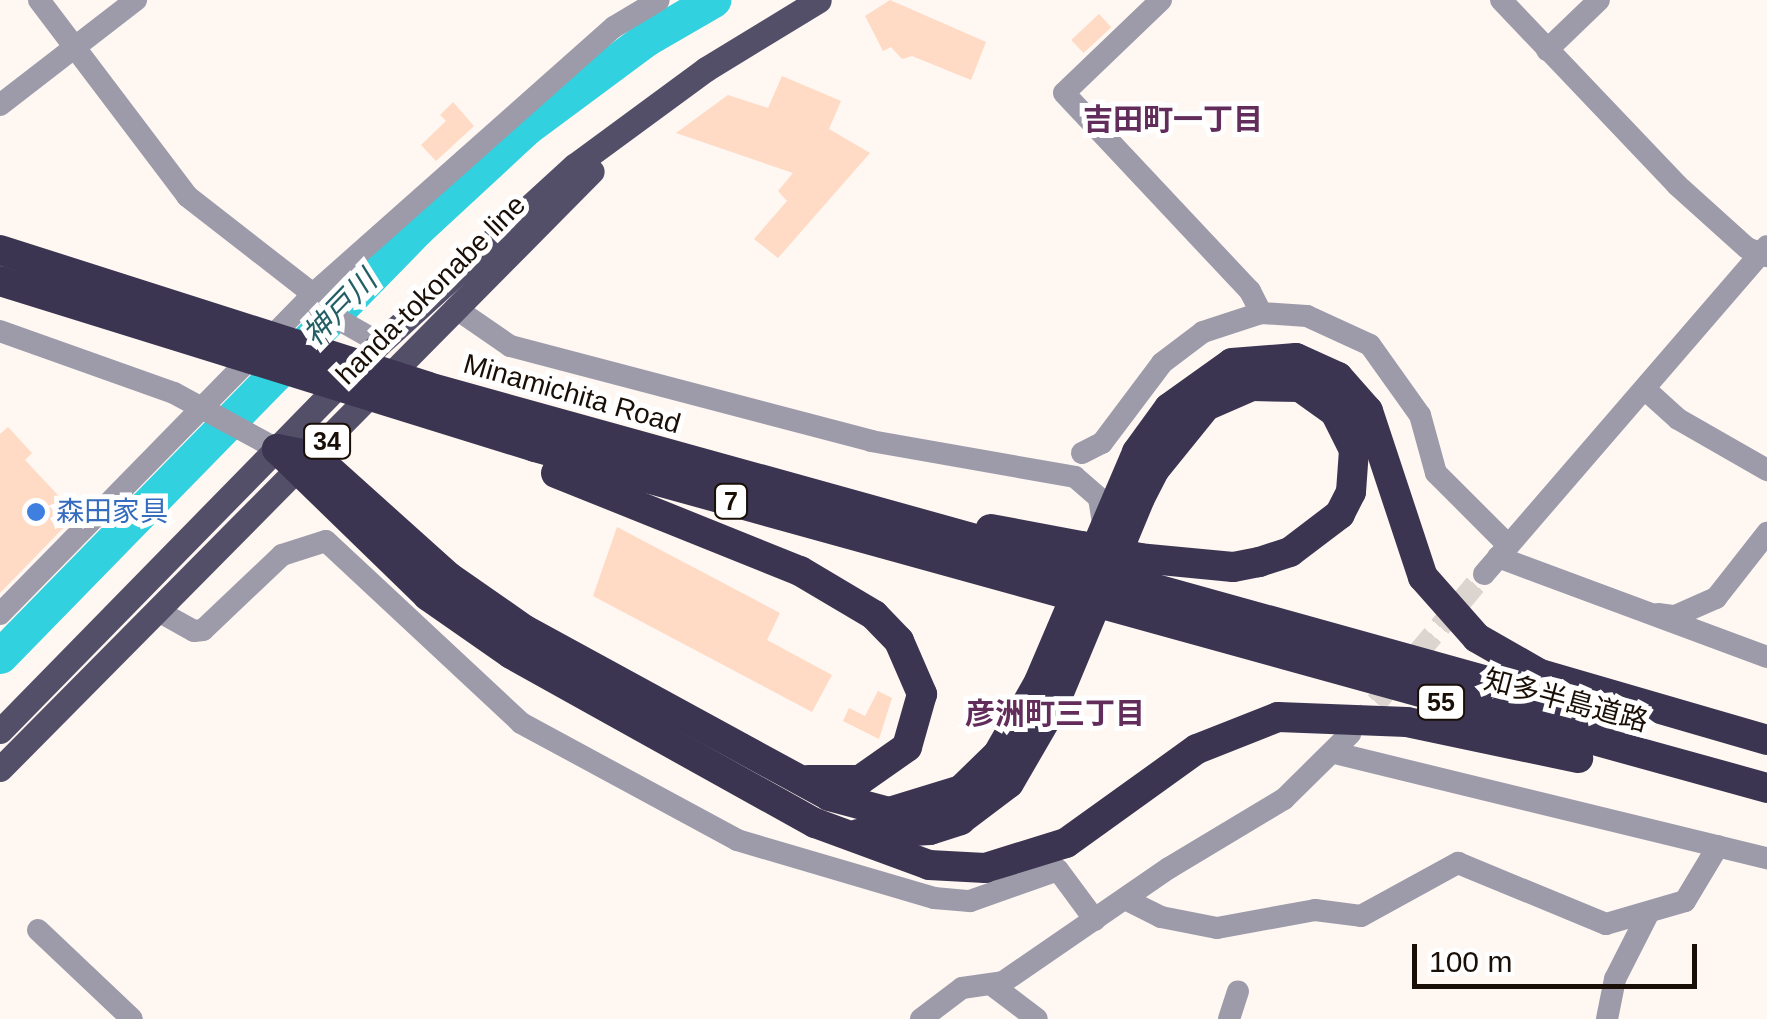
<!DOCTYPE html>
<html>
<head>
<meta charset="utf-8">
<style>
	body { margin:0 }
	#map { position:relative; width:1767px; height:1019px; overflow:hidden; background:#fef7f2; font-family:Arial,"Noto Sans JP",sans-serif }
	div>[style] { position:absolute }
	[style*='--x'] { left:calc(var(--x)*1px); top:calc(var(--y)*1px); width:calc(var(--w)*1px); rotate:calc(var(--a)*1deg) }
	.river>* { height:35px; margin:-17.5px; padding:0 17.5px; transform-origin:17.5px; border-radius:17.5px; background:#31d1df }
	.building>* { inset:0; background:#ffdac5; transform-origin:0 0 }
	.minor-tunnel>* { height:22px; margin-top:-11px; transform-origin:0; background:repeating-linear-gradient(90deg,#dcd4cf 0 22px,transparent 0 33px) }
	.minor>* { height:22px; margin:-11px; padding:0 11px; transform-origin:11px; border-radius:11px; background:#9d9baa }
	.major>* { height:25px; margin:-12.5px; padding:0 12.5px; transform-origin:12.5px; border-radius:12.5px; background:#544f69 }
	.highway>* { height:30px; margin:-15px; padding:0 15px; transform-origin:15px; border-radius:15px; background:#3b3551 }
	.dots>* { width:28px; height:28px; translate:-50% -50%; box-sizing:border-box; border:5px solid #fff; border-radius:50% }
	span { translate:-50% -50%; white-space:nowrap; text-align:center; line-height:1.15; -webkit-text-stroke:10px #fff; paint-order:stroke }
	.shield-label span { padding:2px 8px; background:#fff; border:2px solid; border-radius:8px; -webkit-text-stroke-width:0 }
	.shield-label { font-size:25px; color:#1a0f07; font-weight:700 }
	.street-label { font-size:28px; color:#1a0f07 }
	.shop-label { font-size:28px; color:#366cbe }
	.left { translate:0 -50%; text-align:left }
	.neighbourhood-label { font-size:30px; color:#632d5b; font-weight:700 }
	.water-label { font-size:30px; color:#225f65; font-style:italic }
	.scale { position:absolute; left:1412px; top:944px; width:285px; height:45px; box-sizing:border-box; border:5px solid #1a0f07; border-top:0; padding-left:12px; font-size:30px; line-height:35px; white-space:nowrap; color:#1a0f07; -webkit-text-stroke:8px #fff; paint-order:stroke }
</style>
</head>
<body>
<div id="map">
	<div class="river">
		<i style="--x:0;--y:656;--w:597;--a:-45.68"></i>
		<i style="--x:417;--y:229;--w:149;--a:-42.8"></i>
		<i style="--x:526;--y:128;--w:149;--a:-36.6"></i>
		<i style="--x:646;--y:39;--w:78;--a:-30.2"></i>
	</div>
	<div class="building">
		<i style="clip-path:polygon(890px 0,986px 42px,971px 80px,912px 56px,902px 59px,891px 47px,883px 51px,865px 16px)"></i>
		<i style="left:1099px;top:14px;width:18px;height:38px;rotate:47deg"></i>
		<i style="clip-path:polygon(782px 76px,841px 101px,829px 129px,870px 153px,778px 258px,754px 239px,787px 201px,778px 191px,793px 173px,676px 133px,728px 95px,768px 108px)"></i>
		<i style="clip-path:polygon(453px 102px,474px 126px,436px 161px,421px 145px,446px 121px,440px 115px)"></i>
		<i style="clip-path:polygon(8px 427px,32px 453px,25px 460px,70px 508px,73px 518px,0 593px,0 434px)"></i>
		<i style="clip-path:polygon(617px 527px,780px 613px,767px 640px,832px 675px,812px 712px,593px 596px)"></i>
		<i style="clip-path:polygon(878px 691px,892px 698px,879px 739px,843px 721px,849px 708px,865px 716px)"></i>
	</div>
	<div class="minor-tunnel">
		<i style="--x:1355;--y:728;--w:201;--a:-50"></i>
	</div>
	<div class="minor">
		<i style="--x:39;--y:0;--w:246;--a:52.9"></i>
		<i style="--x:187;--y:196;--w:160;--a:37.9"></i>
		<i style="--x:1161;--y:0;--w:134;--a:136.2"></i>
		<i style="--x:1064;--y:93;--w:272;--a:46.8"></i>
		<i style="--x:1250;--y:291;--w:25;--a:63"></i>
		<i style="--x:1501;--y:0;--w:255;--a:46.4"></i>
		<i style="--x:1677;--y:185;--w:94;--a:42"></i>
		<i style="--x:1747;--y:248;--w:22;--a:22"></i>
		<i style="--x:1547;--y:50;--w:72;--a:-43.9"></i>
		<i style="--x:0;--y:105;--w:172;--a:-37.7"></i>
		<i style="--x:306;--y:301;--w:85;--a:29.6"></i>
		<i style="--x:455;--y:308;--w:67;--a:34.6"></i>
		<i style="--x:510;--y:346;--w:373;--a:14.7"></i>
		<i style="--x:871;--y:441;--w:207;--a:10"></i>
		<i style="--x:1075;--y:477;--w:32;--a:41"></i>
		<i style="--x:1099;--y:498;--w:25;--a:81"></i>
		<i style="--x:0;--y:331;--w:185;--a:19.6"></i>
		<i style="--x:174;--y:393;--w:117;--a:28.5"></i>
		<i style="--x:1647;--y:391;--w:42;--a:42.1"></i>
		<i style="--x:1678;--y:419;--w:103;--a:29.8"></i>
		<i style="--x:1082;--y:453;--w:22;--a:-27"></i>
		<i style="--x:1102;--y:443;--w:100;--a:-53.1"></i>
		<i style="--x:1162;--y:363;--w:51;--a:-37.1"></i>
		<i style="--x:1203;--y:332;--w:61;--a:-18.1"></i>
		<i style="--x:1261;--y:313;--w:46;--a:3.7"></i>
		<i style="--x:1307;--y:316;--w:69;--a:24.7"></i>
		<i style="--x:1370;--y:345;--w:86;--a:54.5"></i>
		<i style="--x:1420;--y:415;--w:60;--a:74.6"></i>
		<i style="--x:1436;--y:473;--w:102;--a:45"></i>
		<i style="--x:1498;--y:557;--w:287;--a:20.4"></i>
		<i style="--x:1484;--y:574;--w:433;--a:-49.2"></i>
		<i style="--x:158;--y:611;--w:41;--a:29.1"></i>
		<i style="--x:194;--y:631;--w:9;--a:-6"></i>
		<i style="--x:203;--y:630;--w:109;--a:-43.5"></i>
		<i style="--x:282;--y:555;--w:46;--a:-17.7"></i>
		<i style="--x:326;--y:541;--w:267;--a:43"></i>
		<i style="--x:521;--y:723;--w:246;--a:28.4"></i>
		<i style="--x:737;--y:840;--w:205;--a:16.4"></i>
		<i style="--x:934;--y:898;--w:36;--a:5"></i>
		<i style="--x:970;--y:901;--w:93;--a:-19.4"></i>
		<i style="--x:1058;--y:870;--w:62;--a:53.5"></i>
		<i style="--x:0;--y:614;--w:448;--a:-45.6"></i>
		<i style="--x:313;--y:294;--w:402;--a:-41.6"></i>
		<i style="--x:614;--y:27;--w:52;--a:-31"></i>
		<i style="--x:1658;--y:614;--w:17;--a:7"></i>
		<i style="--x:1675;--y:616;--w:45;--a:-23.7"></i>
		<i style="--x:1716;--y:598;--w:83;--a:-51.9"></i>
		<i style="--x:1335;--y:753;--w:445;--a:13.7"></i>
		<i style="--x:1125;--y:899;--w:40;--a:26.6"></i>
		<i style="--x:1161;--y:917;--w:57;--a:11.1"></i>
		<i style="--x:1217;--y:928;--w:100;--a:-10.4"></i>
		<i style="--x:1315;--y:910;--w:46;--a:7.4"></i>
		<i style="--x:1361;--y:916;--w:111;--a:-28.7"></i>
		<i style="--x:1458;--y:863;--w:160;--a:22.4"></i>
		<i style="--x:1606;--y:924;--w:82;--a:-16.2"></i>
		<i style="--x:1685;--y:901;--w:64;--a:-59"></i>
		<i style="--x:38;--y:930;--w:129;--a:43.4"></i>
		<i style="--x:992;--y:985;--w:56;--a:37.1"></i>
		<i style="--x:921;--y:1019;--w:51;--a:-37.1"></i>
		<i style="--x:962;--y:988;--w:41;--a:-8.3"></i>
		<i style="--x:1003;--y:982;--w:201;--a:-34.5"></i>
		<i style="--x:1169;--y:868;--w:134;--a:-31"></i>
		<i style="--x:1284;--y:799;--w:93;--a:-44.6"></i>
		<i style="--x:1229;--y:1019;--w:29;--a:-72"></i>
		<i style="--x:1607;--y:1019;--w:41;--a:-78.7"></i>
		<i style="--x:1615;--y:979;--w:71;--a:-63.1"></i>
	</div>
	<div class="major">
		<i style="--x:0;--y:731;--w:543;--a:-45.6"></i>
		<i style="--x:380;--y:343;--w:263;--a:-42.4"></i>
		<i style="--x:574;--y:166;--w:164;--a:-36.3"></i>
		<i style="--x:706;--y:69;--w:132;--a:-31.4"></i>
		<i style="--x:0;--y:769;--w:841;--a:-45.29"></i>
	</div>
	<div class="highway">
		<i style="--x:0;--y:250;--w:449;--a:17.7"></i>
		<i style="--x:428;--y:387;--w:1227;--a:15.51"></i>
		<i style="--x:0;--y:281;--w:560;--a:17.24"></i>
		<i style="--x:535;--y:447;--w:1278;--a:15.47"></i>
		<i style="--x:277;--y:449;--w:38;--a:11"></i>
		<i style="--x:314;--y:456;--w:181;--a:41.9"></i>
		<i style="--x:449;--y:577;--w:93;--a:34.9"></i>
		<i style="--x:525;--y:630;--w:346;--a:28.6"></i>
		<i style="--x:829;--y:796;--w:62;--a:14.9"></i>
		<i style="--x:889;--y:812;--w:75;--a:-17"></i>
		<i style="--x:961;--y:790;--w:52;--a:-44.2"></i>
		<i style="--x:998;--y:754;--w:83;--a:-60.3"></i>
		<i style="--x:1039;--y:682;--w:250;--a:-66.9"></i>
		<i style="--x:1137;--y:452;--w:54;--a:-54"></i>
		<i style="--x:1169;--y:408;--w:77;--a:-35.5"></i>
		<i style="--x:1232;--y:363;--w:64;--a:-4.5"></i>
		<i style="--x:1296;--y:358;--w:46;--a:24.3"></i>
		<i style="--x:1338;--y:377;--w:45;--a:48.6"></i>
		<i style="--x:1368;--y:411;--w:175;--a:71.7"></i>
		<i style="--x:1423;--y:577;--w:81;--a:48.5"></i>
		<i style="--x:1477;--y:638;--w:73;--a:29.7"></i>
		<i style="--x:1540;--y:674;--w:236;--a:16.2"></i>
		<i style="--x:277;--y:449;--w:211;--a:44.2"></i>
		<i style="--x:428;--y:596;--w:101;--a:34.9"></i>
		<i style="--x:511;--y:654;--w:348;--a:29.1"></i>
		<i style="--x:815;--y:823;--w:121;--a:20.2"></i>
		<i style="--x:929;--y:865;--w:56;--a:3.1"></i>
		<i style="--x:985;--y:868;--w:85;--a:-17.2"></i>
		<i style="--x:1066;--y:843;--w:161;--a:-35.7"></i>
		<i style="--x:1197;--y:749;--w:87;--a:-21.6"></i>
		<i style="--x:1278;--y:717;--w:129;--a:2.2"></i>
		<i style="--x:1407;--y:722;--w:175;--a:11.9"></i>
		<i style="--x:556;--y:473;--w:263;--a:21.9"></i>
		<i style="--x:800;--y:571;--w:86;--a:30.7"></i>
		<i style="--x:874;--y:615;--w:36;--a:46"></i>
		<i style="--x:899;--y:641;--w:58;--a:66.5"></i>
		<i style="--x:922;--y:694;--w:55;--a:105.8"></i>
		<i style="--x:907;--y:747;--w:57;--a:144.9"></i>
		<i style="--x:860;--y:780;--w:52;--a:180"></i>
		<i style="--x:858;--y:834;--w:72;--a:-3.2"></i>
		<i style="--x:930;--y:830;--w:32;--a:-18"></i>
		<i style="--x:960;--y:820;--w:61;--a:-37.1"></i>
		<i style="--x:1009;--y:783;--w:88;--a:-59.9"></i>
		<i style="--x:1053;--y:707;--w:226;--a:-67.4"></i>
		<i style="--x:1140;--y:498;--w:33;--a:-63"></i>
		<i style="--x:1155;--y:469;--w:81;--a:-51"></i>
		<i style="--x:1206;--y:406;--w:50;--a:-23.5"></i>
		<i style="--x:1252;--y:386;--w:48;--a:1.2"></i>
		<i style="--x:1300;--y:387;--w:43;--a:35.5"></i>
		<i style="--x:1335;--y:412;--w:42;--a:63.4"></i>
		<i style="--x:1354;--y:450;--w:42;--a:94.1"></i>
		<i style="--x:1351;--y:492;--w:25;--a:117"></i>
		<i style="--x:1340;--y:514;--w:63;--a:142.8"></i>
		<i style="--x:1290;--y:552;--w:33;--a:162"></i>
		<i style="--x:1259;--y:562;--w:26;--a:169"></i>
		<i style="--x:1233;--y:567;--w:93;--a:-174.5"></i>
		<i style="--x:1140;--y:558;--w:60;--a:-168.5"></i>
		<i style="--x:1081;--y:546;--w:92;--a:-169.3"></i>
	</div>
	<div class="dots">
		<i style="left:36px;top:512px;background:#3f7fe0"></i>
	</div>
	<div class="shield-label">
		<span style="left:327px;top:441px">34</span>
		<span style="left:731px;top:501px">7</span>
		<span style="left:1441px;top:702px">55</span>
	</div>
	<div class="street-label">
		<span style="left:431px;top:290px;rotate:-45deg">handa-tokonabe line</span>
		<span style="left:572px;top:394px;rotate:16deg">Minamichita Road</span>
		<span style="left:1566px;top:701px;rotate:15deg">知多半島道路</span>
	</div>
	<div class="shop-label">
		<span class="left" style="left:56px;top:512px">森田家具</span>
	</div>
	<div class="neighbourhood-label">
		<span style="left:1173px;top:120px">吉田町一丁目</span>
		<span style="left:1055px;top:714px">彦洲町三丁目</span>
	</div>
	<div class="water-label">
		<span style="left:340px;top:308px;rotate:-46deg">神戸川</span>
	</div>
	<div class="scale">100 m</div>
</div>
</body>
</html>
